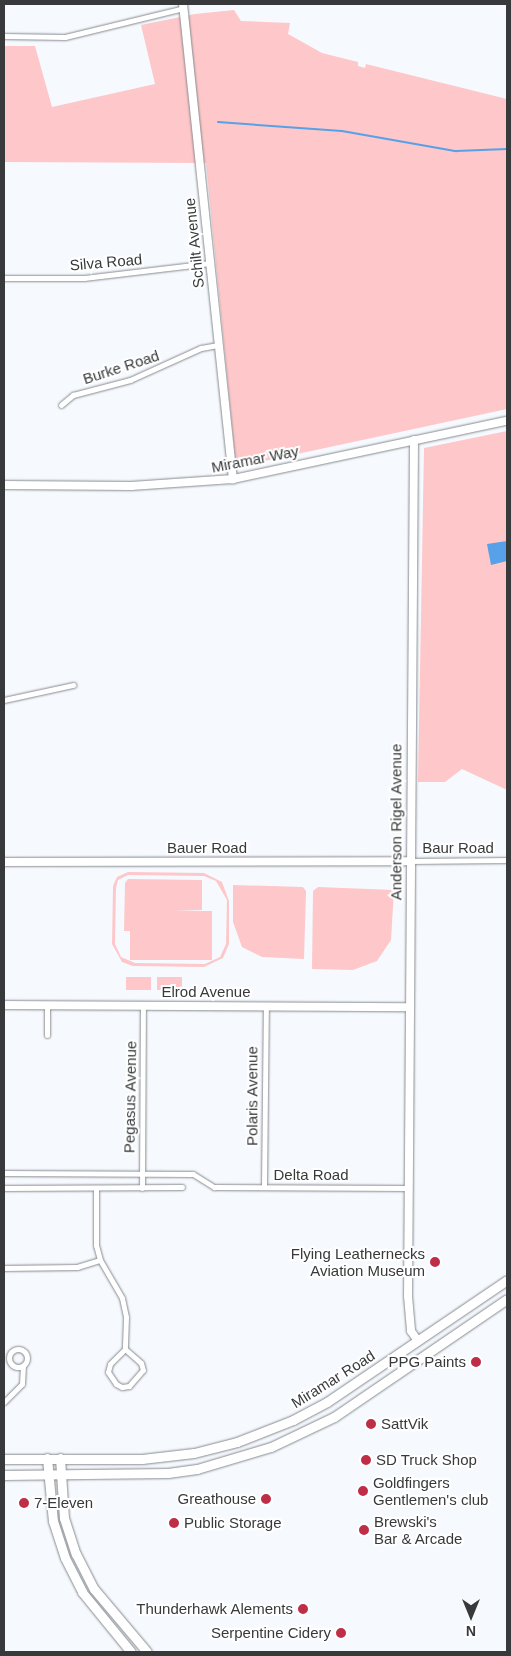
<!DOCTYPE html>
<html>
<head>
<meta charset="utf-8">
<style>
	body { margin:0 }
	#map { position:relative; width:511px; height:1656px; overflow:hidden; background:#f6faff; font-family:Arial,sans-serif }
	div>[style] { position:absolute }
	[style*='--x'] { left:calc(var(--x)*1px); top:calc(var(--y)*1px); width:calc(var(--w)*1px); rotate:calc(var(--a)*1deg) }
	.green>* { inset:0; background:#fec7c9; transform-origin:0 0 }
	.water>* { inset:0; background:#56a1e7 }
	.stream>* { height:2px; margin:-1px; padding:0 1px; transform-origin:1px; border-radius:1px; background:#56a1e7 }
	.roads { filter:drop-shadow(0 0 1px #868a8e) drop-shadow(0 0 1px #868a8e) }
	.street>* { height:5px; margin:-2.5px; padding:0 2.5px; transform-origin:2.5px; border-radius:2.5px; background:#fff }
	.street>.ring { margin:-2.5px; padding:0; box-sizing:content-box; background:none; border:5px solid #fff; border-radius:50% }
	.secondary>* { height:8px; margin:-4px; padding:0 4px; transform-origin:4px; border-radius:4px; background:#fff }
	.primary>* { height:9px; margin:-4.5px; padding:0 4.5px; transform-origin:4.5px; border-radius:4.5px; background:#fff }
	.dots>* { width:14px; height:14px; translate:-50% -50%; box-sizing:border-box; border:2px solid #fff; border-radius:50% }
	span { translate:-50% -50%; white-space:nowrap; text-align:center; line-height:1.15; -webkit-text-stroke:4px #fff; paint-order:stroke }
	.street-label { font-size:15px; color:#37393b }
	.poi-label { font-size:15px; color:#37393b }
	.right { translate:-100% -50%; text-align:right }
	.left { translate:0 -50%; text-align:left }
	.frame { position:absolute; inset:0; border:5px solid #37393b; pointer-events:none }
	.north { position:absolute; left:446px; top:1591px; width:50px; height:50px; -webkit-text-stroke:4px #fff; paint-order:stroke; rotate:180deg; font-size:14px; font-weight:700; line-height:20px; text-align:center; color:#37393b }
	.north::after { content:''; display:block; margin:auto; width:18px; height:22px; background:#37393b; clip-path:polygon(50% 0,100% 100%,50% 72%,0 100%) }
</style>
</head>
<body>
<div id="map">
	<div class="green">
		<i style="clip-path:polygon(234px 10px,241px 21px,290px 23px,288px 34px,322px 53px,358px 62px,358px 66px,365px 68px,366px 64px,507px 99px,507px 409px,236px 467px,206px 163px,4px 162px,4px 46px,35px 46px,52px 107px,155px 84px,141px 25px,195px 14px)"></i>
		<i style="clip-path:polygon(507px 431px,507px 790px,462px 769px,445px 782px,418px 782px,424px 448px)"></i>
		<i style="clip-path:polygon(evenodd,128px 872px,204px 873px,222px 882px,229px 901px,229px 944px,223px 958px,204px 967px,133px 966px,122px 962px,112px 944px,113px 886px,117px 877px,128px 872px,128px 875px,204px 876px,216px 881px,227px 900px,226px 944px,220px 957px,205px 964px,135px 963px,121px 957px,115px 944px,116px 888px,118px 880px,128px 875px)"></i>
		<i style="clip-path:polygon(128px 879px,202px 880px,202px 910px,174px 911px,212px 911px,212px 960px,130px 960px,130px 931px,124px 931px,125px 883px)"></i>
		<i style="clip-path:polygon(233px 885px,303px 887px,306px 891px,304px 959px,262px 957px,242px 947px,233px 922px)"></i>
		<i style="clip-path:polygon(318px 887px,394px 890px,391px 940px,377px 961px,353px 970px,312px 969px,313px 891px)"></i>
		<i style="left:126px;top:977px;width:25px;height:13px"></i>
		<i style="left:157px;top:977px;width:25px;height:13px"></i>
	</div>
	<div class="water">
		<i style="clip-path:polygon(507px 541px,507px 561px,491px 565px,487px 544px)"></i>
	</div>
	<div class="stream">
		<i style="--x:218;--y:122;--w:124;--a:4.2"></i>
		<i style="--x:342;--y:131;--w:116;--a:10"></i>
		<i style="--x:456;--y:151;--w:51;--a:-2.2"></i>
	</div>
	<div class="roads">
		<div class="street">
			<i style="--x:4;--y:36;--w:61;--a:0.9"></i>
			<i style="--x:65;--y:37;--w:122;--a:-13.7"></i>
			<i style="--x:4;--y:278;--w:80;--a:0"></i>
			<i style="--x:84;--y:278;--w:127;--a:-6.8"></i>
			<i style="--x:61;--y:405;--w:16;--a:-40"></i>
			<i style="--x:73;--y:395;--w:59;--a:-14.7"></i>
			<i style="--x:130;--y:380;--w:78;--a:-24.3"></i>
			<i style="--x:201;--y:348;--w:17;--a:-10"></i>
			<i style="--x:4;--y:700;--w:71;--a:-12.3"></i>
			<i style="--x:410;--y:861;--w:97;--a:-0.6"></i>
			<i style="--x:47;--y:1005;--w:30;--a:90"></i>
			<i style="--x:4;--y:1173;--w:189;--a:0.3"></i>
			<i style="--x:193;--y:1174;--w:25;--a:32"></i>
			<i style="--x:214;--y:1187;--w:193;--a:0.3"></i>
			<i style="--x:264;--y:1187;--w:181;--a:-89.4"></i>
			<i style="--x:4;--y:1188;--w:178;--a:-0.3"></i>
			<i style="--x:96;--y:1188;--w:57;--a:90"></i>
			<i style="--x:96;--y:1245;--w:16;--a:75"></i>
			<i style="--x:100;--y:1260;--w:44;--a:59.9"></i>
			<i style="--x:122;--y:1298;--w:19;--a:78"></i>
			<i style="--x:126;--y:1317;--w:32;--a:92"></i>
			<i style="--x:125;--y:1349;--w:21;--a:135"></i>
			<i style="--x:110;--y:1364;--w:8;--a:104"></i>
			<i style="--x:108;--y:1372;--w:14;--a:56"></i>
			<i style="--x:116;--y:1384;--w:7;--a:27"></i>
			<i style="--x:122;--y:1387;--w:7;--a:-8"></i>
			<i style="--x:129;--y:1386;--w:21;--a:-49"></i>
			<i style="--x:143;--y:1370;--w:7;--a:-106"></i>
			<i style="--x:141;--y:1363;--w:21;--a:-139"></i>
			<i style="--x:142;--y:1188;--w:182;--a:-89.7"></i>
			<i style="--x:4;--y:1268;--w:73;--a:-0.8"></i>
			<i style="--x:77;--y:1267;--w:24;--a:-17"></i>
			<i class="ring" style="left:9px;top:1349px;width:13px;height:13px"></i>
			<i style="--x:4;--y:1402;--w:25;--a:-45"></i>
			<i style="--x:22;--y:1384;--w:18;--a:-87"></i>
		</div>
		<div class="secondary">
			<i style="--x:183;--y:4;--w:478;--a:84"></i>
			<i style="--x:414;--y:440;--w:856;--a:90.4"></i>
			<i style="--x:408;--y:1296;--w:35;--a:85"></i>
			<i style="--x:411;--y:1331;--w:12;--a:55"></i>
			<i style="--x:4;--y:485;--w:127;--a:0.5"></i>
			<i style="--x:131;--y:486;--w:102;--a:-3.9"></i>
			<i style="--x:233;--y:479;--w:280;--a:-12"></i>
			<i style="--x:4;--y:862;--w:406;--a:-0.1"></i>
			<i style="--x:4;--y:1005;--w:405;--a:0.3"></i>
		</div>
		<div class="primary">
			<i style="--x:47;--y:1458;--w:63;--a:84.6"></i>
			<i style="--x:53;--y:1521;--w:39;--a:72"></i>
			<i style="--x:65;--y:1558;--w:38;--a:63"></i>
			<i style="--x:82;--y:1592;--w:77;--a:50.8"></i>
			<i style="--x:60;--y:1458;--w:60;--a:86.2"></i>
			<i style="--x:64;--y:1518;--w:38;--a:72"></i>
			<i style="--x:76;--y:1554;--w:39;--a:63"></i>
			<i style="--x:94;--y:1589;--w:82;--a:49.9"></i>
			<i style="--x:4;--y:1459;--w:138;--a:0"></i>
			<i style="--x:142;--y:1459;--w:52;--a:-6.6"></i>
			<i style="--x:194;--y:1453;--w:44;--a:-14.3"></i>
			<i style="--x:237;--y:1442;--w:60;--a:-21.4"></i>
			<i style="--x:293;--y:1420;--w:38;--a:-28"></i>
			<i style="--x:327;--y:1402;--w:217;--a:-34.1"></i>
			<i style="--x:4;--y:1475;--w:164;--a:-0.7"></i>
			<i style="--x:168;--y:1473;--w:29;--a:-8"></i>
			<i style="--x:197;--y:1469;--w:77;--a:-16.6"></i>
			<i style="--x:271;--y:1447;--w:70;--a:-25.5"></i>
			<i style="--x:334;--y:1417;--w:209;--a:-34.3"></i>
		</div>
	</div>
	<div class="dots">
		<i style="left:435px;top:1262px;background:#bf2e47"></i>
		<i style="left:476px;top:1362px;background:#bf2e47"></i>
		<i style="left:371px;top:1424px;background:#bf2e47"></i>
		<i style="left:366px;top:1460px;background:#bf2e47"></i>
		<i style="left:363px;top:1491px;background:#bf2e47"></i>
		<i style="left:266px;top:1499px;background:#bf2e47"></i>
		<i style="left:24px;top:1503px;background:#bf2e47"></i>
		<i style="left:174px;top:1523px;background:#bf2e47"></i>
		<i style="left:364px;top:1530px;background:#bf2e47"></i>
		<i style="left:303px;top:1609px;background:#bf2e47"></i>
		<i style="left:341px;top:1633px;background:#bf2e47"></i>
	</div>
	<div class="street-label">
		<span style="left:194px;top:243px;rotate:-96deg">Schilt Avenue</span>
		<span style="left:106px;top:262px;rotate:-5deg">Silva Road</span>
		<span style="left:121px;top:367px;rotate:-18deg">Burke Road</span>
		<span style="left:255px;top:459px;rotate:-11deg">Miramar Way</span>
		<span style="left:396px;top:822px;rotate:-90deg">Anderson Rigel Avenue</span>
		<span style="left:207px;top:848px">Bauer Road</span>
		<span style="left:458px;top:848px">Baur Road</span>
		<span style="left:206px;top:992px">Elrod Avenue</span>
		<span style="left:252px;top:1096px;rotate:-90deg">Polaris Avenue</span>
		<span style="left:130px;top:1097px;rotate:-89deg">Pegasus Avenue</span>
		<span style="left:311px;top:1175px">Delta Road</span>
		<span style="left:333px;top:1379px;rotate:-32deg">Miramar Road</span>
	</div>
	<div class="poi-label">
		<span class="right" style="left:425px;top:1262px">Flying Leathernecks<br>Aviation Museum</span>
		<span class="right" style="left:466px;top:1362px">PPG Paints</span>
		<span class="left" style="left:381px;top:1424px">SattVik</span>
		<span class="left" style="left:376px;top:1460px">SD Truck Shop</span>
		<span class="left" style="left:373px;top:1491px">Goldfingers<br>Gentlemen's club</span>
		<span class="right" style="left:256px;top:1499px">Greathouse</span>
		<span class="left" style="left:34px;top:1503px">7-Eleven</span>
		<span class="left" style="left:374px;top:1530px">Brewski's<br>Bar &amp; Arcade</span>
		<span class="left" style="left:184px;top:1523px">Public Storage</span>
		<span class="right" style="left:293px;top:1609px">Thunderhawk Alements</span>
		<span class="right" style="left:331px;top:1633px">Serpentine Cidery</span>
	</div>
	<div class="frame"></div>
	<div class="north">N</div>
</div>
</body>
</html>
